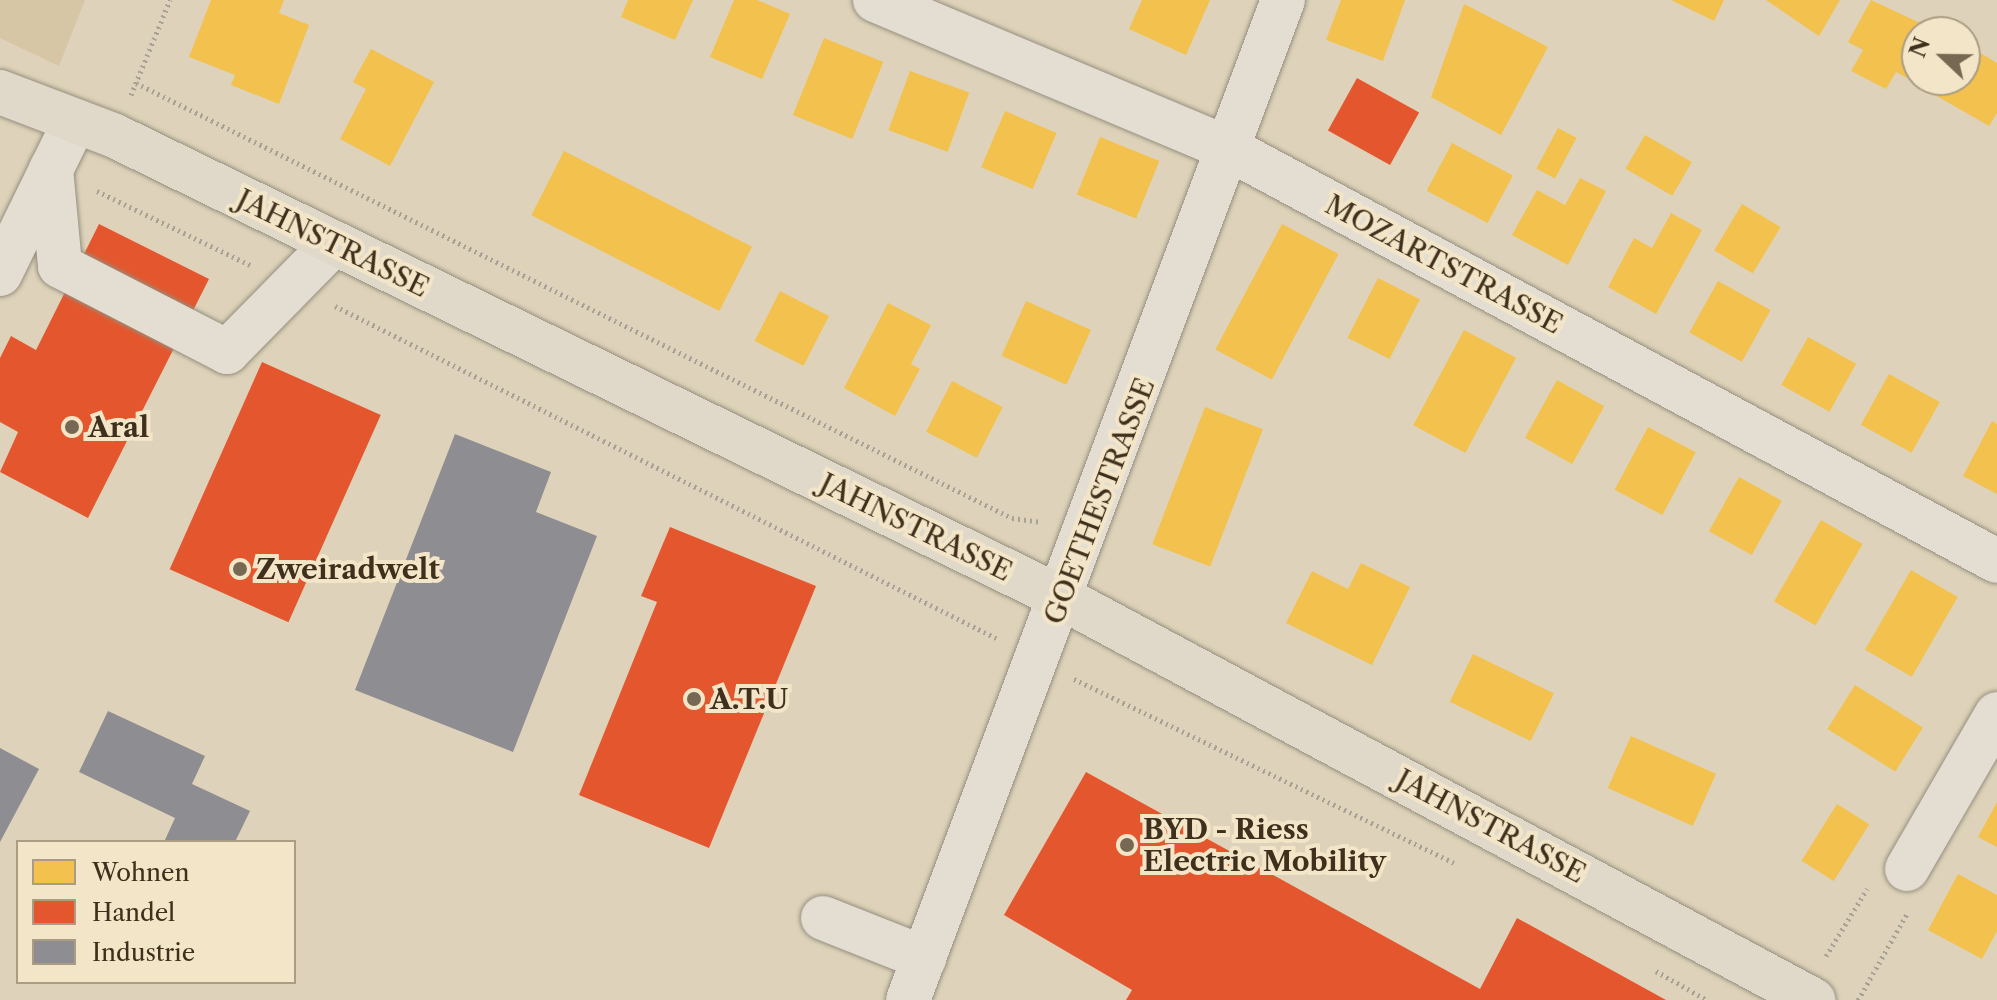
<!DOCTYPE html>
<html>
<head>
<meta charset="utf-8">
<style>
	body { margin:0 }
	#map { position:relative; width:1997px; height:1000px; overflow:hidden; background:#ded3ba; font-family:"Libre Caslon Text",serif }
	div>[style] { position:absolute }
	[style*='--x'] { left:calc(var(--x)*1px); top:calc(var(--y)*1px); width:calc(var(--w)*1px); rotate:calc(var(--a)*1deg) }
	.green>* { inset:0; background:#d6c6a5 }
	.homes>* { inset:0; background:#f2c14e; transform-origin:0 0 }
	.shops>* { inset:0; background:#e4572e; transform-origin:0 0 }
	.industry>* { inset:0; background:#8d8d92 }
	.path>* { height:5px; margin-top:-2.5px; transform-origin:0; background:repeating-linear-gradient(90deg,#a8a296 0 2px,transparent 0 6px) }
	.roads { filter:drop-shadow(0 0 2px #968f7f) drop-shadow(0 0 2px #968f7f) }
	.minor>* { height:44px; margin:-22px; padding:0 22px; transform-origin:22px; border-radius:22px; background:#e4ded2 }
	.major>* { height:44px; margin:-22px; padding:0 22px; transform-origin:22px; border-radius:22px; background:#e0d9ca }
	.dots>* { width:22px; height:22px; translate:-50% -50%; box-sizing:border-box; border:4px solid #f3e6c8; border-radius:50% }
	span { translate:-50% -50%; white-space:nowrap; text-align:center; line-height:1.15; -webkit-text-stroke:8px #f3e6c8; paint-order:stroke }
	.street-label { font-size:28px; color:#3f2f1c }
	.poi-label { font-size:28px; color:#3f2f1c; font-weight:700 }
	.left { translate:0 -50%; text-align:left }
	.legend { position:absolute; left:16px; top:840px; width:280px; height:144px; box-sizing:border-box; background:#f3e6c8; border:2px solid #ab9d83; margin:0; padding:10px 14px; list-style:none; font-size:24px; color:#3f2f1c }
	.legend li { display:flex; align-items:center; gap:16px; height:40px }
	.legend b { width:40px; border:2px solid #ab9d83 }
	.north { position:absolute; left:1901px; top:16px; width:80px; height:80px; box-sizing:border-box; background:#f3e6c8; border:2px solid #ab9d83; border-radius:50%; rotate:292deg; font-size:22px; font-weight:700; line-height:32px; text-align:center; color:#3f2f1c }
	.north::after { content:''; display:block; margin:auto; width:28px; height:36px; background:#776853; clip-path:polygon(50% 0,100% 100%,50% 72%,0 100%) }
</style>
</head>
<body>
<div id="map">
	<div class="green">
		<i style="clip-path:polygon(0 0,85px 0,59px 66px,0 38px)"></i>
	</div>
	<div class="homes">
		<i style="clip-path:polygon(211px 0,284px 0,279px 13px,309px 25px,279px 104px,231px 85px,235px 75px,189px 57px)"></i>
		<i style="clip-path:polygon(628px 0,693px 0,675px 40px,621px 17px)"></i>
		<i style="clip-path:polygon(734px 0,757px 0,790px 14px,762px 79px,710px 57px)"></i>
		<i style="clip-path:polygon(1142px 0,1210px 0,1186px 55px,1129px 29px)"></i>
		<i style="clip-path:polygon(1341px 0,1405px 0,1383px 61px,1326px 40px)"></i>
		<i style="clip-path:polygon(1671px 0,1724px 0,1714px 21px)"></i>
		<i style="clip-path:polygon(1766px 0,1840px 0,1819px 36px)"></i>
		<i style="clip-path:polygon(1871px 0,1933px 29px,1917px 32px,1917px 59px,1907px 78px,1896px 72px,1886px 89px,1851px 71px,1863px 50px,1848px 42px)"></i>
		<i style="clip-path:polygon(1464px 4px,1548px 47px,1501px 135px,1431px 97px)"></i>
		<i style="left:824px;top:38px;width:64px;height:83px;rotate:22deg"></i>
		<i style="clip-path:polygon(1965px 44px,1997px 63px,1997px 113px,1989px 126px,1928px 91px,1934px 80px,1965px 80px)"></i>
		<i style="clip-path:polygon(371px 49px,434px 82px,390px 166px,340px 139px,366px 89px,353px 82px)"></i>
		<i style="left:910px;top:71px;width:63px;height:63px;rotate:20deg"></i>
		<i style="left:1005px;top:111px;width:56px;height:61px;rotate:23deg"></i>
		<i style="left:1558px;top:128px;width:21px;height:46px;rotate:28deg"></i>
		<i style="left:1645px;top:135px;width:54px;height:39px;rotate:30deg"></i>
		<i style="left:1100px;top:137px;width:64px;height:62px;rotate:22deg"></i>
		<i style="left:1452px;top:143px;width:69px;height:54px;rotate:28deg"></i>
		<i style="left:564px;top:151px;width:211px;height:72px;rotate:27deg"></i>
		<i style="clip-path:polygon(1580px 178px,1606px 191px,1568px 265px,1512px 235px,1537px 190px,1565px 205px)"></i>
		<i style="left:1742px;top:204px;width:45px;height:54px;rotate:31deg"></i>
		<i style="clip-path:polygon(1671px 213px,1702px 230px,1656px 314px,1608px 287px,1634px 238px,1652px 248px)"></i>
		<i style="left:1282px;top:224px;width:64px;height:142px;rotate:28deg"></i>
		<i style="left:1378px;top:278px;width:47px;height:67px;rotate:27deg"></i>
		<i style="left:1718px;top:281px;width:60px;height:59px;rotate:29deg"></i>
		<i style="left:780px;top:291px;width:55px;height:56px;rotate:27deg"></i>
		<i style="left:1026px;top:301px;width:71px;height:60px;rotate:24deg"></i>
		<i style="clip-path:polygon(888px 303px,931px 325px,911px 364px,920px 369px,895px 416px,844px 388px)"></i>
		<i style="left:1464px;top:330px;width:59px;height:108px;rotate:28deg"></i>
		<i style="left:1808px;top:337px;width:55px;height:55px;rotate:29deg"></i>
		<i style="left:1889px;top:374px;width:58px;height:58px;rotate:29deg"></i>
		<i style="left:1557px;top:380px;width:54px;height:66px;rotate:29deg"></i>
		<i style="left:952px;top:381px;width:57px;height:57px;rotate:27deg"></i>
		<i style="left:1205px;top:407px;width:62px;height:147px;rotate:21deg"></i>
		<i style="clip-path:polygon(1992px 421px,1997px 424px,1997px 494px,1963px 476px)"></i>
		<i style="left:1648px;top:427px;width:54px;height:71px;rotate:28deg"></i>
		<i style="left:1739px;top:477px;width:49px;height:62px;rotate:29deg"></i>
		<i style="left:1821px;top:520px;width:48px;height:94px;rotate:30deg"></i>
		<i style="clip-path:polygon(1361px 563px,1410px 587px,1372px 665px,1286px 623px,1312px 571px,1348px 589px)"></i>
		<i style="left:1911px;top:570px;width:54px;height:92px;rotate:30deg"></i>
		<i style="left:1473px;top:654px;width:90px;height:53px;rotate:26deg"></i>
		<i style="left:1855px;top:685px;width:80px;height:52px;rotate:32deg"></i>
		<i style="left:1631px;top:736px;width:93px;height:57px;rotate:24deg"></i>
		<i style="clip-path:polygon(1997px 802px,1997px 847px,1978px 837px)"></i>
		<i style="left:1837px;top:804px;width:38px;height:67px;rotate:32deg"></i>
		<i style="clip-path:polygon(1958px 874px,1997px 895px,1997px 931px,1982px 959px,1928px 930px)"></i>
	</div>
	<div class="shops">
		<i style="left:1357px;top:78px;width:71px;height:60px;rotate:29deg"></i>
		<i style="clip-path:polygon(99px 224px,209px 279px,88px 518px,0 472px,18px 432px,0 422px,0 358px,11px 336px,36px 350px)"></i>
		<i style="left:262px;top:362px;width:130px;height:227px;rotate:24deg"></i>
		<i style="clip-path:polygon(670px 527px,816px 586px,709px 848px,579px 795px,657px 602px,641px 596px)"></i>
		<i style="clip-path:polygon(1086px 772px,1480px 989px,1517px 918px,1666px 1000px,1126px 1000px,1132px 990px,1004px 915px)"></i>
	</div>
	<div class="industry">
		<i style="clip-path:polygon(455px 434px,551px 472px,536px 512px,597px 536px,513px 752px,355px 690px)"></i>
		<i style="clip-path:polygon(108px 711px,205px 756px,192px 784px,250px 811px,235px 842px,164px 842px,175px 818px,79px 772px)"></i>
		<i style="clip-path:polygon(0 748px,39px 769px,0 842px)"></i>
	</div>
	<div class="path">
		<i style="--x:136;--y:83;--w:978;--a:26.41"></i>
		<i style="--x:1012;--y:518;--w:29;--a:8"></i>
		<i style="--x:131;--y:95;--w:103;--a:-67.7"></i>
		<i style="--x:97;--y:191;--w:170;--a:25.8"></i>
		<i style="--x:335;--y:306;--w:742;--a:26.67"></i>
		<i style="--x:1074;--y:679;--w:422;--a:25.8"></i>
		<i style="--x:1826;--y:956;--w:79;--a:-58.5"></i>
		<i style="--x:1656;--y:971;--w:59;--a:29.6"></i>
		<i style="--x:1858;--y:1000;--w:101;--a:-60.4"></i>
	</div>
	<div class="roads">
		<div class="minor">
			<i style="--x:875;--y:0;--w:386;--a:22.8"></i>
			<i style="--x:1231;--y:150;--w:869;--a:28.22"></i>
			<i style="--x:51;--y:169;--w:97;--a:84.7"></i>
			<i style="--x:60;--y:266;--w:188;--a:27.2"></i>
			<i style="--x:227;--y:352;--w:153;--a:-45.5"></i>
			<i style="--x:0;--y:274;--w:170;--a:-63.9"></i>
			<i style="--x:1907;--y:869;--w:179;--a:-59.9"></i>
			<i style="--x:823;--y:918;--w:109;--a:21.6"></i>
			<i style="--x:908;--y:1000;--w:1068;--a:-69.44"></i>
		</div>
		<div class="major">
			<i style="--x:0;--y:92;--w:123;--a:20.9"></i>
			<i style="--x:115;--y:136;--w:1056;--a:26.01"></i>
			<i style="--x:1064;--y:599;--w:850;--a:28.16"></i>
		</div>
	</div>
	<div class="dots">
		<i style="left:72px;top:427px;background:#776853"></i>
		<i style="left:240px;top:569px;background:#776853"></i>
		<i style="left:694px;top:699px;background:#776853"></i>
		<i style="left:1127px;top:845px;background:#776853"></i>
	</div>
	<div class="street-label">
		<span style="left:333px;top:243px;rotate:26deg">JAHNSTRASSE</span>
		<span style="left:1444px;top:264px;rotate:28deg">MOZARTSTRASSE</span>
		<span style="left:1099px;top:501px;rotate:-69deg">GOETHESTRASSE</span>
		<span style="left:916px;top:527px;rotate:26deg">JAHNSTRASSE</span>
		<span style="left:1491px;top:826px;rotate:28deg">JAHNSTRASSE</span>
	</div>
	<div class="poi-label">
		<span class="left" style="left:88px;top:427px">Aral</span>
		<span class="left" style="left:256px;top:569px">Zweiradwelt</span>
		<span class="left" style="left:710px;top:699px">A.T.U</span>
		<span class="left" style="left:1143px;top:845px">BYD - Riess<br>Electric Mobility</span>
	</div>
	<ul class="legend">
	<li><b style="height:22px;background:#f2c14e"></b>Wohnen</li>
	<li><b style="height:22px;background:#e4572e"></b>Handel</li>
	<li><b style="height:22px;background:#8d8d92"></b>Industrie</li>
	</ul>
	<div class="north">N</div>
</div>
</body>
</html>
